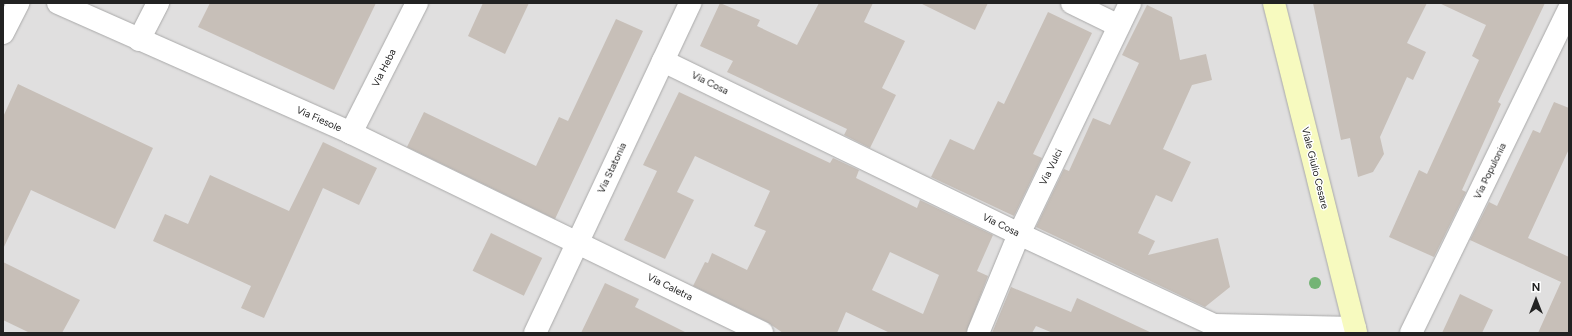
<!DOCTYPE html>
<html>
<head>
<meta charset="utf-8">
<style>
	body { margin:0 }
	#map { position:relative; width:1572px; height:336px; overflow:hidden; background:#f2efe9; font-family:Figtree,sans-serif }
	div>[style] { position:absolute }
	[style*='--x'] { left:calc(var(--x)*1px); top:calc(var(--y)*1px); width:calc(var(--w)*1px); rotate:calc(var(--a)*1deg) }
	.residential>* { inset:0; background:#e0dfdf; transform-origin:0 0 }
	.building>* { inset:0; background:#c7bfb8; transform-origin:0 0 }
	.roads { filter:drop-shadow(0 0 1px #a9a9a9) drop-shadow(0 0 1px #a9a9a9) }
	.street>* { height:22px; margin:-11px; padding:0 11px; transform-origin:11px; border-radius:11px; background:#fff }
	.secondary>* { height:22px; margin:-11px; padding:0 11px; transform-origin:11px; border-radius:11px; background:#f7fabf }
	.trees>* { width:12px; height:12px; margin:-6px; border-radius:50%; background:#74b475 }
	span { translate:-50% -50%; white-space:nowrap; text-align:center; line-height:1.15; -webkit-text-stroke:3px #fff; paint-order:stroke }
	.street-label { font-size:10px; color:#222 }
	.frame { position:absolute; inset:0; border:4px solid #222; pointer-events:none }
	.north { position:absolute; left:1516px; top:280px; width:40px; height:40px; -webkit-text-stroke:3px #fff; paint-order:stroke; rotate:0deg; font-size:11px; font-weight:700; line-height:16px; text-align:center; color:#222 }
	.north::after { content:''; display:block; margin:auto; width:14px; height:18px; background:#222; clip-path:polygon(50% 0,100% 100%,50% 72%,0 100%) }
</style>
</head>
<body>
<div id="map">
	<div class="residential">
		<i style="left:3px;top:3px;width:1566px;height:330px"></i>
	</div>
	<div class="building">
		<i style="clip-path:polygon(210px 3px,376px 3px,334px 90px,198px 27px)"></i>
		<i style="clip-path:polygon(483px 3px,529px 3px,505px 54px,468px 36px)"></i>
		<i style="clip-path:polygon(720px 3px,760px 20px,757px 26px,797px 45px,819px 3px,873px 3px,864px 22px,905px 41px,882px 88px,896px 95px,870px 148px,844px 135px,847px 129px,727px 72px,733px 61px,700px 46px)"></i>
		<i style="clip-path:polygon(920px 3px,988px 3px,975px 30px)"></i>
		<i style="clip-path:polygon(1313px 3px,1427px 3px,1407px 43px,1426px 52px,1413px 80px,1407px 77px,1380px 137px,1384px 154px,1373px 172px,1358px 177px,1350px 138px,1341px 140px)"></i>
		<i style="clip-path:polygon(1439px 3px,1545px 3px,1498px 102px,1501px 104px,1462px 190px,1466px 192px,1434px 257px,1389px 237px,1419px 170px,1427px 174px,1479px 60px,1472px 56px,1486px 25px)"></i>
		<i style="clip-path:polygon(1147px 5px,1172px 17px,1180px 60px,1206px 54px,1212px 80px,1192px 85px,1163px 149px,1191px 162px,1172px 202px,1156px 195px,1138px 233px,1155px 241px,1148px 255px,1218px 238px,1230px 287px,1205px 307px,1036px 227px,1064px 169px,1069px 171px,1093px 118px,1110px 125px,1139px 63px,1122px 55px)"></i>
		<i style="clip-path:polygon(1048px 12px,1092px 33px,1033px 154px,1042px 158px,1014px 216px,931px 177px,950px 139px,974px 150px,998px 101px,1004px 104px)"></i>
		<i style="clip-path:polygon(616px 19px,643px 31px,555px 219px,407px 147px,424px 112px,536px 166px,559px 117px,568px 121px)"></i>
		<i style="clip-path:polygon(18px 84px,153px 148px,115px 229px,31px 190px,3px 249px,3px 117px)"></i>
		<i style="clip-path:polygon(evenodd,679px 92px,830px 163px,833px 158px,859px 170px,856px 178px,917px 208px,920px 200px,993px 235px,977px 271px,988px 276px,966px 333px,890px 333px,846px 312px,837px 333px,783px 333px,767px 322px,693px 286px,705px 262px,708px 263px,712px 253px,747px 270px,766px 231px,754px 226px,770px 191px,695px 156px,677px 192px,694px 200px,665px 259px,624px 240px,657px 171px,643px 165px,679px 92px,890px 252px,939px 275px,923px 314px,872px 290px,890px 252px)"></i>
		<i style="clip-path:polygon(1554px 102px,1569px 108px,1569px 149px,1528px 238px,1569px 257px,1569px 333px,1538px 333px,1561px 282px,1470px 240px,1489px 202px,1497px 206px,1533px 130px,1540px 133px)"></i>
		<i style="clip-path:polygon(323px 142px,377px 168px,359px 205px,323px 188px,264px 318px,241px 308px,251px 286px,153px 241px,165px 214px,188px 224px,210px 175px,289px 211px)"></i>
		<i style="left:491px;top:233px;width:57px;height:42px;rotate:26deg"></i>
		<i style="clip-path:polygon(3px 262px,80px 300px,62px 333px,30px 333px,3px 320px)"></i>
		<i style="clip-path:polygon(605px 283px,639px 299px,635px 307px,687px 333px,581px 333px)"></i>
		<i style="clip-path:polygon(1011px 287px,1071px 312px,1077px 298px,1152px 333px,1053px 333px,1036px 326px,1032px 333px,992px 333px)"></i>
		<i style="clip-path:polygon(1460px 294px,1493px 310px,1482px 333px,1442px 333px)"></i>
	</div>
	<div class="roads">
		<div class="street">
			<i style="--x:58;--y:3;--w:321;--a:23.9"></i>
			<i style="--x:351;--y:133;--w:457;--a:25.9"></i>
			<i style="--x:1072;--y:3;--w:52;--a:26.1"></i>
			<i style="--x:3;--y:33;--w:34;--a:-63"></i>
			<i style="--x:139;--y:40;--w:42;--a:-62.8"></i>
			<i style="--x:663;--y:61;--w:396;--a:25.9"></i>
			<i style="--x:1019;--y:234;--w:215;--a:25"></i>
			<i style="--x:1214;--y:325;--w:141;--a:1.2"></i>
			<i style="--x:351;--y:133;--w:146;--a:-63.1"></i>
			<i style="--x:535;--y:333;--w:365;--a:-64.8"></i>
			<i style="--x:978;--y:333;--w:107;--a:-67.5"></i>
			<i style="--x:1019;--y:234;--w:256;--a:-64.3"></i>
			<i style="--x:1411;--y:333;--w:360;--a:-64"></i>
		</div>
		<div class="secondary">
			<i style="--x:1274;--y:3;--w:340;--a:76"></i>
		</div>
	</div>
	<div class="trees">
		<i style="left:1315px;top:283px"></i>
	</div>
	<div class="street-label">
		<span style="left:384px;top:68px;rotate:-63deg">Via Heba</span>
		<span style="left:710px;top:83px;rotate:26deg">Via Cosa</span>
		<span style="left:319px;top:119px;rotate:24deg">Via Fiesole</span>
		<span style="left:1051px;top:167px;rotate:-64deg">Via Vulci</span>
		<span style="left:612px;top:168px;rotate:-65deg">Via Statonia</span>
		<span style="left:1315px;top:168px;rotate:76deg">Viale Giulio Cesare</span>
		<span style="left:1490px;top:171px;rotate:-64deg">Via Populonia</span>
		<span style="left:1001px;top:225px;rotate:26deg">Via Cosa</span>
		<span style="left:670px;top:287px;rotate:26deg">Via Caletra</span>
	</div>
	<div class="frame"></div>
	<div class="north">N</div>
</div>
</body>
</html>
